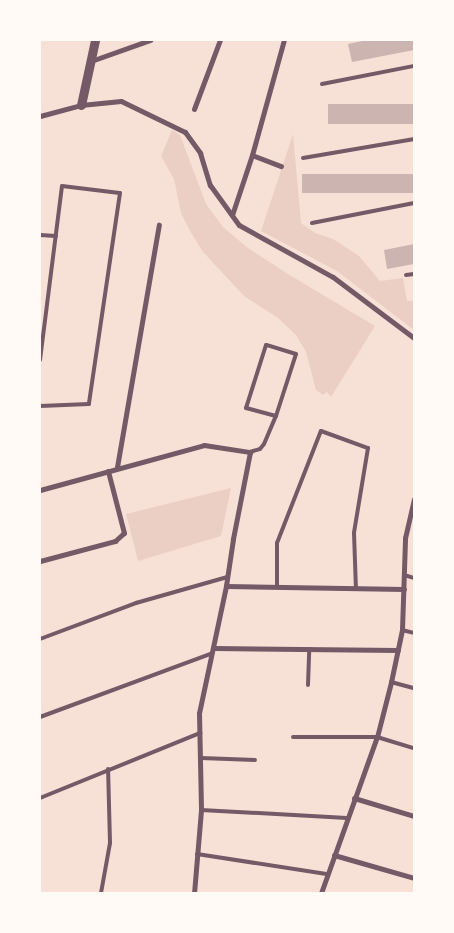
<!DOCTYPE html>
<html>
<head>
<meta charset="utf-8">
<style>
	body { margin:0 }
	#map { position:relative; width:454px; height:933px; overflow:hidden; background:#f7e1d7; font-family:Karla,sans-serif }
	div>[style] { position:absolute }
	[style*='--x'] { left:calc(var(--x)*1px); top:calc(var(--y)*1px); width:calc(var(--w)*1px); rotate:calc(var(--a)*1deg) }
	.green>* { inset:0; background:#ebcfc5 }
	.building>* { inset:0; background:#ccb4b1; transform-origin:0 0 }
	.service>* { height:4px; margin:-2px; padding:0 2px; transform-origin:2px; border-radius:2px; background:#755966 }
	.minor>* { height:5px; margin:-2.5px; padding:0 2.5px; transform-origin:2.5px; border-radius:2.5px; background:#755966 }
	.tertiary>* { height:9px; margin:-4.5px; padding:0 4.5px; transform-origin:4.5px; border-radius:4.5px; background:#755966 }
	span { translate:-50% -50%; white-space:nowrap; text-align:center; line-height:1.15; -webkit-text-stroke:4px #fffaf5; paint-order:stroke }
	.frame { position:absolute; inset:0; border:41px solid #fffaf5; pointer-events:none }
</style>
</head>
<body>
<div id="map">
	<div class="green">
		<i style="clip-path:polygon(172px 130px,180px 135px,206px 204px,223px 227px,248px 248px,288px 274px,375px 326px,331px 397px,327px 392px,323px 395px,316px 390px,306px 352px,296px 335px,278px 318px,244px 296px,203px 252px,190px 231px,181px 213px,174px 179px,161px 156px)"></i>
		<i style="clip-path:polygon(293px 134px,301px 223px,315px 233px,333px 239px,359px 256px,380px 281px,403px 278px,407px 301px,414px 301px,414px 330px,337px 271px,261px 231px)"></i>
		<i style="clip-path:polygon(231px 488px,221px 536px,138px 561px,126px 514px)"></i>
	</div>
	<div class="building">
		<i style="clip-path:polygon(367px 40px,414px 40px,414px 50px,352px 62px,348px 44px)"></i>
		<i style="left:414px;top:104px;width:20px;height:86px;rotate:90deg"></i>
		<i style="left:414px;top:174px;width:19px;height:112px;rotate:90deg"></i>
		<i style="clip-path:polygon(414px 244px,414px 264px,387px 269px,384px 250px)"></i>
	</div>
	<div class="service">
		<i style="--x:322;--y:84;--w:94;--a:-11.1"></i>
		<i style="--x:303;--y:158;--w:113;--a:-9.7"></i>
		<i style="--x:312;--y:223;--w:104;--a:-11.1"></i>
		<i style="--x:40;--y:235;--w:16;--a:4"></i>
		<i style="--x:406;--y:275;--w:8;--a:-7"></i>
		<i style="--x:40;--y:360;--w:175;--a:-82.8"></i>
		<i style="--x:62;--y:186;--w:58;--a:6.9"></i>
		<i style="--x:120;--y:193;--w:213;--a:98.4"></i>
		<i style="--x:89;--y:404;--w:49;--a:177.7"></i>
		<i style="--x:250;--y:452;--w:10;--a:-17"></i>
		<i style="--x:260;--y:449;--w:6;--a:-51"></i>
		<i style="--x:264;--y:444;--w:30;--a:-67"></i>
		<i style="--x:276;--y:416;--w:65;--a:-72.1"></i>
		<i style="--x:296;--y:354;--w:31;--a:-163"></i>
		<i style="--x:266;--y:345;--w:66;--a:107.6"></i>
		<i style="--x:246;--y:408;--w:31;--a:15"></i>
		<i style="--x:404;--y:575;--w:10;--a:17"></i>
		<i style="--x:277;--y:587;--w:44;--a:-90"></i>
		<i style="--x:277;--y:543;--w:120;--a:-68.6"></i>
		<i style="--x:321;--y:431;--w:50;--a:19.9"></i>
		<i style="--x:368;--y:448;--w:86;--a:99.4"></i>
		<i style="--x:354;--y:533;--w:56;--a:88"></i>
		<i style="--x:402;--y:630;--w:12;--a:14"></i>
		<i style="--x:40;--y:639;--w:103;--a:-20.6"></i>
		<i style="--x:136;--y:603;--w:95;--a:-15.9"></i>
		<i style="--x:391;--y:682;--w:24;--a:15"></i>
		<i style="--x:308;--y:685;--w:36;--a:-88"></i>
		<i style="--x:40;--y:717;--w:184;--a:-20.3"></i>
		<i style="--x:293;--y:737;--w:84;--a:0"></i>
		<i style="--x:377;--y:737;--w:39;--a:17"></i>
		<i style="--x:201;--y:758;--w:54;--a:2.1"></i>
		<i style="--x:40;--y:798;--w:173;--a:-22.1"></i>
		<i style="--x:201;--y:810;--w:146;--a:3.1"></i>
		<i style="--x:197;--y:854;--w:131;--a:8.8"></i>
		<i style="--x:101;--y:893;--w:51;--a:-79.8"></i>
		<i style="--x:110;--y:843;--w:74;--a:-91.5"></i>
	</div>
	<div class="minor">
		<i style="--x:91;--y:61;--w:63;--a:-19.6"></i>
		<i style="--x:194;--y:109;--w:74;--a:-69.4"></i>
		<i style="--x:40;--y:116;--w:42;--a:-15"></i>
		<i style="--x:81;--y:105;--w:40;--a:-5.7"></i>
		<i style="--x:121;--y:101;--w:71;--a:25.8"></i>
		<i style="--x:185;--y:132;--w:26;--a:54"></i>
		<i style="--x:200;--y:153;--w:34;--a:73"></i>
		<i style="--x:210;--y:185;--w:49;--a:54.1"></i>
		<i style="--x:239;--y:225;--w:107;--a:29"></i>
		<i style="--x:333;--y:277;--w:101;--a:37"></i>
		<i style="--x:252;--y:155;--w:31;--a:21"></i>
		<i style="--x:232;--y:215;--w:63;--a:-71.6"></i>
		<i style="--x:252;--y:155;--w:119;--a:-74.5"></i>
		<i style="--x:117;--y:467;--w:246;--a:-80.2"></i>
		<i style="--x:40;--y:490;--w:170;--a:-15.3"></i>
		<i style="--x:204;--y:445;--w:47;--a:8.7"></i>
		<i style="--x:250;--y:452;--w:89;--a:101.1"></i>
		<i style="--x:233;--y:539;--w:48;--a:98.5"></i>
		<i style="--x:226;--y:586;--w:130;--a:102"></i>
		<i style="--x:199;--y:713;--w:97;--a:88.8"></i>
		<i style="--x:201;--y:810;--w:83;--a:94.8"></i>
		<i style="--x:40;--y:561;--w:78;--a:-14.9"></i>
		<i style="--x:115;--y:541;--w:12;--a:-42"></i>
		<i style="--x:124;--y:533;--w:64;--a:-104.5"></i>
		<i style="--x:226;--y:586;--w:178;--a:1"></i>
		<i style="--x:214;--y:648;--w:184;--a:0.6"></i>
		<i style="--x:354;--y:798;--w:63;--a:16.7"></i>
		<i style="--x:334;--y:855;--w:83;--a:16"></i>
		<i style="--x:321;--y:893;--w:166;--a:-70.3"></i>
		<i style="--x:377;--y:737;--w:57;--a:-75.7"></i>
		<i style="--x:391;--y:682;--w:53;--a:-78.1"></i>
		<i style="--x:402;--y:630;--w:92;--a:-88.1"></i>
		<i style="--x:405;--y:538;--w:40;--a:-77"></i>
	</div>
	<div class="tertiary">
		<i style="--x:81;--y:105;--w:66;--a:-77.8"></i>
	</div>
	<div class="frame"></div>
</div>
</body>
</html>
